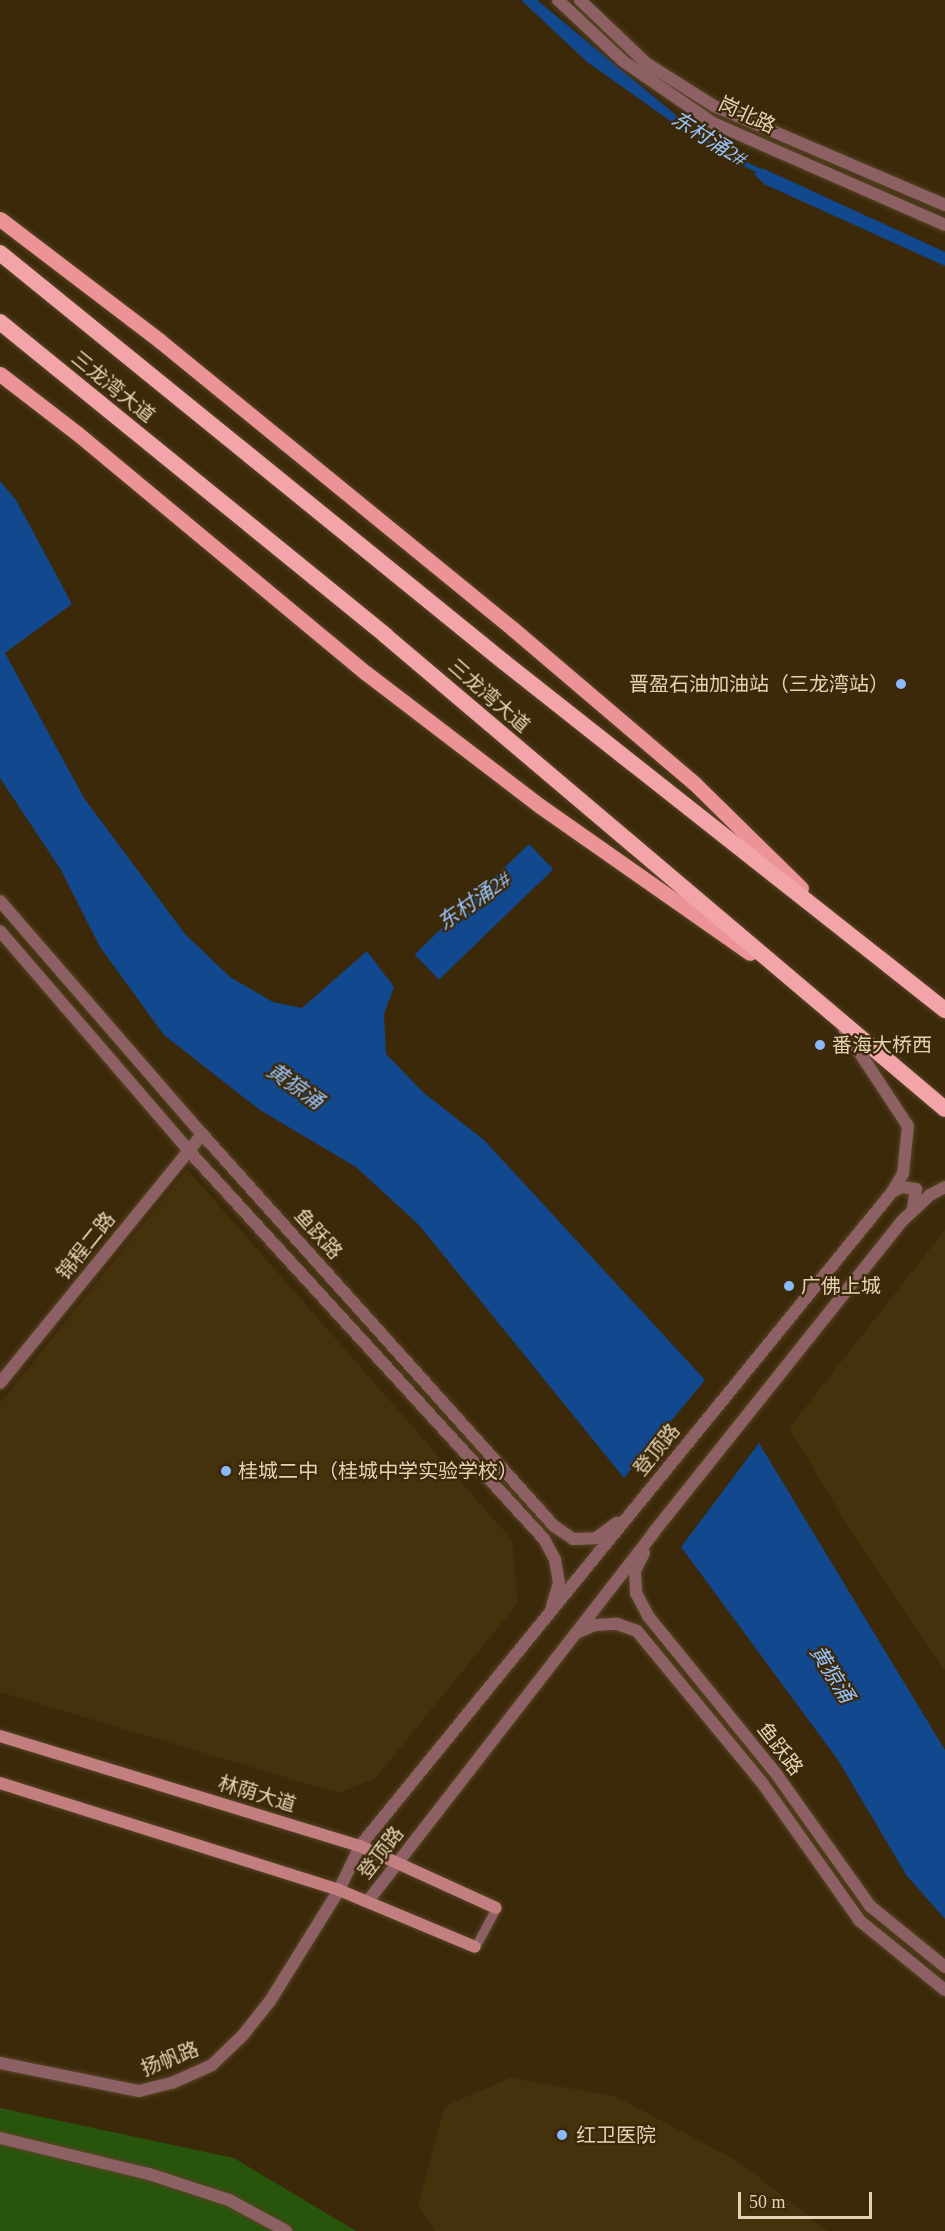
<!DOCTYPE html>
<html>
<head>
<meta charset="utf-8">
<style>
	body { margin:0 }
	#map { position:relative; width:945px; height:2231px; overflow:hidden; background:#3b290a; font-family:"Times New Roman","Noto Sans SC",serif }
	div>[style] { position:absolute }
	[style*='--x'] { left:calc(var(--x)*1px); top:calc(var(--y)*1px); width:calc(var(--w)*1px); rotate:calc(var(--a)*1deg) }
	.built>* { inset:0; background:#46310d }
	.green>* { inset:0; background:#27550b }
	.water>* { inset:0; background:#12488d; transform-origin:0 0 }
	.stream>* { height:5px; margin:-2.5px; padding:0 2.5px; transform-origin:2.5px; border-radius:2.5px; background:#12488d }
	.roads { filter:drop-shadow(0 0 2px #564425) drop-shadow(0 0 2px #564425) }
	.service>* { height:9px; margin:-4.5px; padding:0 4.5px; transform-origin:4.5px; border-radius:4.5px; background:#8d6163 }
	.minor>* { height:12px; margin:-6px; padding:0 6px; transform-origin:6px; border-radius:6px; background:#8d6163 }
	.tertiary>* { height:12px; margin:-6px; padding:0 6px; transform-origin:6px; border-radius:6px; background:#8d6163 }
	.secondary>* { height:12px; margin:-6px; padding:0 6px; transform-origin:6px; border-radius:6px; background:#c37e80 }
	.primary>* { height:15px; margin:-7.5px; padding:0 7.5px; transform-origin:7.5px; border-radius:7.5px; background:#ec9397 }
	.trunk>* { height:16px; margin:-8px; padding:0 8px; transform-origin:8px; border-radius:8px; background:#f2a4a8 }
	.dots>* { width:16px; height:16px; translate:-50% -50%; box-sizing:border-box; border:3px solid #3b290a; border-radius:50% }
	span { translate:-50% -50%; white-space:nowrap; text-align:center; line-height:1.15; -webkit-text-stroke:4.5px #3b290a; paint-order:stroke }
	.street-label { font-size:20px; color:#e5d2b5 }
	.poi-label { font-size:20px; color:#e5d2b5 }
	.right { translate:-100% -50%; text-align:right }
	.left { translate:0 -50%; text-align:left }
	.water-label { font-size:21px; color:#99c3fd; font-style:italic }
	.scale { position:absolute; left:738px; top:2192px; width:134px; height:27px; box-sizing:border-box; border:3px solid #e5d2b5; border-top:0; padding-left:8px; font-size:18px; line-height:21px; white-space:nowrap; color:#e5d2b5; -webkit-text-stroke:4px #3b290a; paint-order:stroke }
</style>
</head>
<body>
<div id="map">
	<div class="built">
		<i style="clip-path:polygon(187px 1169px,512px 1540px,518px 1603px,375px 1779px,338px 1793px,0 1692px,0 1403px)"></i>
		<i style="clip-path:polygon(945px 1230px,945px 1670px,850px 1530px,789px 1428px)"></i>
		<i style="clip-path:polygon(510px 2078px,615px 2096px,741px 2163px,827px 2231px,434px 2231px,418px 2205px,445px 2106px)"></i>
	</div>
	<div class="green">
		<i style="clip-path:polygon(0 2108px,234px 2158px,356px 2231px,0 2231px)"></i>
	</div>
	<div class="water">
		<i style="clip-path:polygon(521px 0,537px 0,676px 115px,672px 122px,587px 62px)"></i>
		<i style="clip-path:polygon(762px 168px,945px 252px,945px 266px,764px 184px,754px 174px)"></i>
		<i style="clip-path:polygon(0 481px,16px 500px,72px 604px,5px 653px,84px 798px,185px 934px,230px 977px,273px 1002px,302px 1008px,367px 951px,394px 987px,384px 1014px,386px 1054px,424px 1093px,484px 1140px,705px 1380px,624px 1478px,419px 1225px,356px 1167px,260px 1110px,164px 1035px,100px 947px,61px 870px,0 778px)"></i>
		<i style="left:529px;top:844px;width:35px;height:159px;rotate:46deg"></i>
		<i style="clip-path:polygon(759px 1443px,945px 1750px,945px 1919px,907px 1876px,838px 1760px,681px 1547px)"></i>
	</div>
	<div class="stream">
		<i style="--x:670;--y:115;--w:67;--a:35.3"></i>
		<i style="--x:725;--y:154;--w:43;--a:26"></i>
	</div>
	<div class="roads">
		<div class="service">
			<i style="--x:475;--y:1947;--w:44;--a:-61.7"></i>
		</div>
		<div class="minor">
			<i style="--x:0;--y:2138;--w:153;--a:13.6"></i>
			<i style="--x:149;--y:2174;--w:84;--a:18"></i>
			<i style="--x:229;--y:2200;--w:65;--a:28.5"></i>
		</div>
		<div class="tertiary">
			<i style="--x:558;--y:0;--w:89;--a:43.2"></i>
			<i style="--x:623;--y:61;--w:109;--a:34.6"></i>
			<i style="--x:713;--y:123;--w:253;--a:23.7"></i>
			<i style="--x:580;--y:0;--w:91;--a:43.7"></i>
			<i style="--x:646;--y:63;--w:80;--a:32.3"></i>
			<i style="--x:714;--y:106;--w:251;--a:23.2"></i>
			<i style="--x:0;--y:901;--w:308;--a:49.1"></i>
			<i style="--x:202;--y:1134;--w:527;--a:48.08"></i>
			<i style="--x:554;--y:1526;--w:23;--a:34"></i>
			<i style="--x:573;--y:1539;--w:23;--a:-2"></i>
			<i style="--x:596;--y:1538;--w:26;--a:-36"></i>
			<i style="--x:0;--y:931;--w:290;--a:49.3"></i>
			<i style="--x:189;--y:1151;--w:526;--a:47.54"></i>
			<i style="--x:544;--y:1539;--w:24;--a:62"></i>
			<i style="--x:555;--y:1560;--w:23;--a:80"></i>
			<i style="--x:559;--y:1583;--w:24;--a:107"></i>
			<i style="--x:892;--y:1192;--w:11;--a:-27"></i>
			<i style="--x:902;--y:1187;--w:14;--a:8"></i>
			<i style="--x:916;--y:1189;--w:19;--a:99"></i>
			<i style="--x:0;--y:1383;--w:321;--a:-50.9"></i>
			<i style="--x:644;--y:1553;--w:20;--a:117"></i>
			<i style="--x:635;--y:1571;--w:22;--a:87"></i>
			<i style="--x:636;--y:1593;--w:26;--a:62"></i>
			<i style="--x:648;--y:1616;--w:205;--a:50.9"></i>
			<i style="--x:777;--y:1775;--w:161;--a:54.6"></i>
			<i style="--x:870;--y:1906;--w:97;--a:39.1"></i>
			<i style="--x:576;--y:1633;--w:21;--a:-23"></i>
			<i style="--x:595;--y:1625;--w:22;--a:-3"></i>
			<i style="--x:617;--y:1624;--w:21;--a:19"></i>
			<i style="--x:637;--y:1631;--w:198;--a:50.5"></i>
			<i style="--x:763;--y:1784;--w:168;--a:54.7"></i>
			<i style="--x:860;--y:1921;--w:109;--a:39.1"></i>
			<i style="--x:368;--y:1901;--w:465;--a:-52.2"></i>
			<i style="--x:653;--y:1533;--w:398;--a:-51.4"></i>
			<i style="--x:901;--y:1222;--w:40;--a:-43"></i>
			<i style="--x:930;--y:1195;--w:17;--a:-28"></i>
			<i style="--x:0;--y:2063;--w:142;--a:11.4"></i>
			<i style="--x:139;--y:2091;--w:34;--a:-14"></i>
			<i style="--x:172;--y:2083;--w:44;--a:-24.2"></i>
			<i style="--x:212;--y:2065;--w:43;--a:-44.1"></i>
			<i style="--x:243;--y:2035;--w:43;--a:-51.5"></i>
			<i style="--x:270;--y:2001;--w:131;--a:-58.1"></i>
			<i style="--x:339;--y:1890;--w:49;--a:-64.5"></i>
			<i style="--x:360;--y:1846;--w:843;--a:-50.87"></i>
			<i style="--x:892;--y:1192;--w:21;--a:-59"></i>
			<i style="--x:903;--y:1174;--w:48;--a:-84.1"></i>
			<i style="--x:908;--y:1126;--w:116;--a:-123.4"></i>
		</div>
		<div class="secondary">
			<i style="--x:0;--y:1736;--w:376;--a:17"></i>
			<i style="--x:360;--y:1846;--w:149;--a:24.5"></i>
			<i style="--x:0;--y:1783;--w:355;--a:17.5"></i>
			<i style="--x:339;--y:1890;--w:147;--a:22.7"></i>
		</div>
		<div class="primary">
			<i style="--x:0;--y:219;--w:201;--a:37.3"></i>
			<i style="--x:160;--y:341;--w:456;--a:39.2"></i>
			<i style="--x:513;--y:629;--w:238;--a:40.4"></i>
			<i style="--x:694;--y:783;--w:150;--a:44.5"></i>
			<i style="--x:0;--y:374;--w:98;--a:37.6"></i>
			<i style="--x:78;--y:434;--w:374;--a:39.7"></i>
			<i style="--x:366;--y:673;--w:219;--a:37.4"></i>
			<i style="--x:540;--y:806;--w:256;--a:35"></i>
		</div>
		<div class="trunk">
			<i style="--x:0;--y:253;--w:649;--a:39.06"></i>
			<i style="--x:504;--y:662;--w:562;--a:38.28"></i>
			<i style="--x:0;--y:322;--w:498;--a:39.1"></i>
			<i style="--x:386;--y:636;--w:732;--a:40.24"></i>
		</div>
	</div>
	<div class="dots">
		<i style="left:901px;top:684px;background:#8abafc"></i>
		<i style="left:820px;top:1045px;background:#8abafc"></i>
		<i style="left:789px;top:1286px;background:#8abafc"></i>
		<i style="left:226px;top:1471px;background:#8abafc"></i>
		<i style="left:562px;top:2135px;background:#8abafc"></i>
	</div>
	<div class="street-label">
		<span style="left:747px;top:115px;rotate:25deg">岗北路</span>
		<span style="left:113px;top:387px;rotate:39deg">三龙湾大道</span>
		<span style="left:489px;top:696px;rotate:41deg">三龙湾大道</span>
		<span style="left:318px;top:1234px;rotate:48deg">鱼跃路</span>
		<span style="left:86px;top:1246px;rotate:-51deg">锦程二路</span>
		<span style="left:657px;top:1450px;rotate:-51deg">登顶路</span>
		<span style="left:780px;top:1749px;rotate:52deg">鱼跃路</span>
		<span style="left:257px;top:1794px;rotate:17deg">林荫大道</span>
		<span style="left:381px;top:1853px;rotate:-52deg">登顶路</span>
		<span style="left:170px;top:2059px;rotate:-21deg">扬帆路</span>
	</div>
	<div class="poi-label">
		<span class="right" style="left:889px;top:684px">晋盈石油加油站（三龙湾站）</span>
		<span class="left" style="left:832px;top:1045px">番海大桥西</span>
		<span class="left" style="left:801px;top:1286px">广佛上城</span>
		<span class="left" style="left:238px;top:1471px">桂城二中（桂城中学实验学校）</span>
		<span class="left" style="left:576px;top:2135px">红卫医院</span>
	</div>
	<div class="water-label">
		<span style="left:709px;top:139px;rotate:32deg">东村涌2#</span>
		<span style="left:474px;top:901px;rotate:-35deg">东村涌2#</span>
		<span style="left:295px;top:1086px;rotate:35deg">黄猄涌</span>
		<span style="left:832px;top:1674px;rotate:58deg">黄猄涌</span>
	</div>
	<div class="scale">50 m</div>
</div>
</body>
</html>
